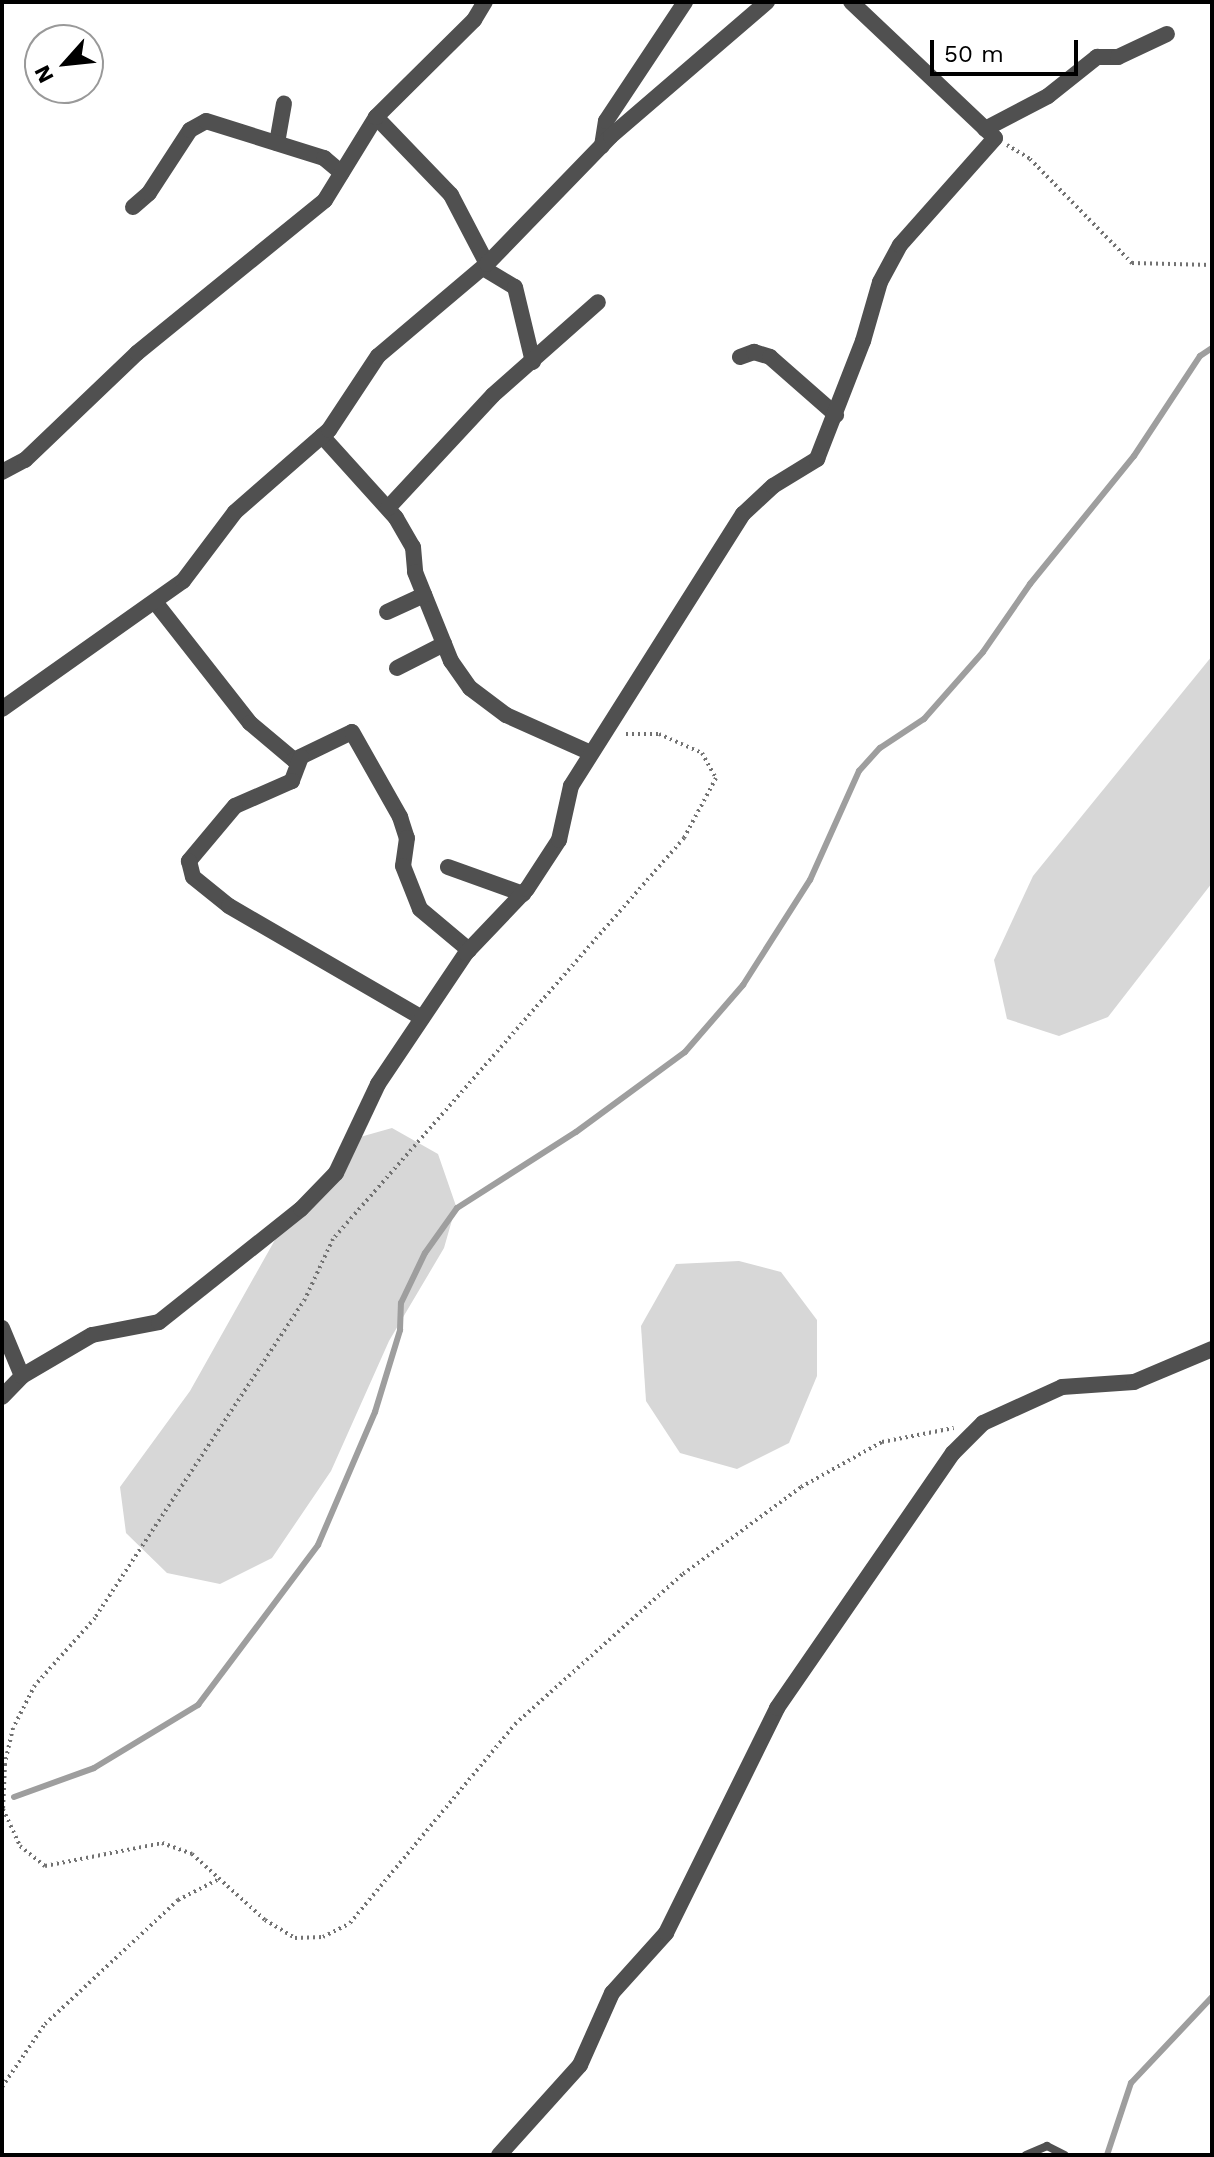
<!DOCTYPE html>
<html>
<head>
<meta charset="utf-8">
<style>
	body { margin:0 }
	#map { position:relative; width:1214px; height:2157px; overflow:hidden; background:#fff; font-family:"Work Sans",sans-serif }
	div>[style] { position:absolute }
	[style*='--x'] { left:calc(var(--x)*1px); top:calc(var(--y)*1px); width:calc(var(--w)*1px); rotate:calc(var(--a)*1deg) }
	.green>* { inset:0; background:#d7d7d7 }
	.stream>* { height:6px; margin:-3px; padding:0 3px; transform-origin:3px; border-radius:3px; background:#9e9e9e }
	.path>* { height:4px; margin-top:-2px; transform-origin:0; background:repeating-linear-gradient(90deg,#727272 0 2px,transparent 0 6px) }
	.lane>* { height:8px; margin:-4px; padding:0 4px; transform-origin:4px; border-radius:4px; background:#505050 }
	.street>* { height:16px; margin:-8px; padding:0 8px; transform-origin:8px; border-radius:8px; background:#505050 }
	span { translate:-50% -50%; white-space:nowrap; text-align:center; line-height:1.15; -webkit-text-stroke:8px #fff; paint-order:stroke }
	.frame { position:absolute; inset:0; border:4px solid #000; pointer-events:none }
	.north { position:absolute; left:24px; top:24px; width:80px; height:80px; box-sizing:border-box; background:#fff; border:2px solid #999; border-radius:50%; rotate:243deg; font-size:22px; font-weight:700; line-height:32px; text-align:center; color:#000 }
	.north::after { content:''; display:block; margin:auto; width:28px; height:36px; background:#000; clip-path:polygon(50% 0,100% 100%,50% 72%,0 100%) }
	.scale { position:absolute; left:930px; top:40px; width:148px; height:36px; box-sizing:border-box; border:4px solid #000; border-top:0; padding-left:10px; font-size:24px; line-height:28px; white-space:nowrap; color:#000; -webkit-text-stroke:6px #fff; paint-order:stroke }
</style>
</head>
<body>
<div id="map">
	<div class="green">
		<i style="clip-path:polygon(1212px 656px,1212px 883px,1108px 1017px,1059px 1036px,1007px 1019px,994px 960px,1033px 876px)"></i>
		<i style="clip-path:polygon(392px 1128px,438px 1154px,456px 1206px,444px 1248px,389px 1341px,331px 1471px,272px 1558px,220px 1584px,167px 1573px,126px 1533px,120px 1487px,190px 1391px,285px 1222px,353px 1139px)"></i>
		<i style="clip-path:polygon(739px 1261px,781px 1272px,817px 1320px,817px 1376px,789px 1443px,737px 1469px,680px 1453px,646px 1401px,641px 1326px,676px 1264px)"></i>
	</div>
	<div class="stream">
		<i style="--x:14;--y:1797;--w:85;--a:-19.9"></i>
		<i style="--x:94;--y:1768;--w:122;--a:-31.2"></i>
		<i style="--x:198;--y:1705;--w:200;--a:-53.1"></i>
		<i style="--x:318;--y:1545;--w:145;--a:-66.8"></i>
		<i style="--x:375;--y:1412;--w:86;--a:-73"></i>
		<i style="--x:400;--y:1330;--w:27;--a:-88"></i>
		<i style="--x:401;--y:1303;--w:55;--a:-64.4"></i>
		<i style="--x:425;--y:1253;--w:55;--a:-54.6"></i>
		<i style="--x:457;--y:1208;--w:141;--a:-32.6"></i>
		<i style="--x:576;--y:1132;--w:135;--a:-36.3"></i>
		<i style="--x:685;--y:1052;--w:89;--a:-49.1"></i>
		<i style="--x:743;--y:985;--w:125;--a:-57.5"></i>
		<i style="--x:810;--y:880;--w:120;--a:-65.8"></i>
		<i style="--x:859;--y:771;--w:31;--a:-48"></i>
		<i style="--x:880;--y:748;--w:53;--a:-33.4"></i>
		<i style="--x:924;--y:719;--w:89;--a:-48.6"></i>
		<i style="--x:983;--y:652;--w:83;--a:-55.3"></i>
		<i style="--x:1030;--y:584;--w:165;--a:-50.9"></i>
		<i style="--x:1134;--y:456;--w:120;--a:-56.6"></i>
		<i style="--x:1200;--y:356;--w:14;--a:-34"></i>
		<i style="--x:1107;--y:2155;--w:76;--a:-71.6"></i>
		<i style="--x:1131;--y:2083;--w:118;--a:-46.7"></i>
	</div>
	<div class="path">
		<i style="--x:1007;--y:145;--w:27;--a:31"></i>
		<i style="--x:1030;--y:159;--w:146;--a:45.6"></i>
		<i style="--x:1132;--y:263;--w:80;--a:1.4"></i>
		<i style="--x:626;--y:734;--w:33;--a:0"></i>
		<i style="--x:659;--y:734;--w:47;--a:23.8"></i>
		<i style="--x:702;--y:753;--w:29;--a:61"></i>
		<i style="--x:716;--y:778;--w:68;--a:118.1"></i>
		<i style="--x:684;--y:838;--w:533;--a:131.2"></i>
		<i style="--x:333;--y:1239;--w:66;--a:115"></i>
		<i style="--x:305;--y:1299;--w:382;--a:123.4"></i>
		<i style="--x:95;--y:1618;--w:90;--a:131.8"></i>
		<i style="--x:35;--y:1685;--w:48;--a:117.1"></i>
		<i style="--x:13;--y:1728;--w:37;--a:103"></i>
		<i style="--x:5;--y:1764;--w:45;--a:92.5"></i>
		<i style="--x:3;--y:1809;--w:41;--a:65.3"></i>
		<i style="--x:20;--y:1846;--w:32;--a:39"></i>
		<i style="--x:45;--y:1866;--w:119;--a:-11.1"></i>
		<i style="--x:162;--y:1843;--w:32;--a:20"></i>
		<i style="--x:192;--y:1854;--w:98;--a:42.1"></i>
		<i style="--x:265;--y:1920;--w:35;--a:31"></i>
		<i style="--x:295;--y:1938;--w:28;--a:-2"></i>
		<i style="--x:323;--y:1937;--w:30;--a:-27"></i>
		<i style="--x:350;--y:1923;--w:259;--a:-50.3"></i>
		<i style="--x:515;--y:1724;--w:225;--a:-41.8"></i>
		<i style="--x:683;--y:1574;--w:147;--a:-36.4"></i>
		<i style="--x:801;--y:1487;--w:93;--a:-29.1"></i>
		<i style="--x:882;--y:1442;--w:73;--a:-11"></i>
		<i style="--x:2;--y:2087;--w:76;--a:-55.7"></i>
		<i style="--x:45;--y:2024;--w:182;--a:-43"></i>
		<i style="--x:178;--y:1900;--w:46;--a:-27.1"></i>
	</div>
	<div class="lane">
		<i style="--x:1026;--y:2155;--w:23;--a:-23"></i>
		<i style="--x:1047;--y:2146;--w:20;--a:27"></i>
	</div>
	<div class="street">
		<i style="--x:376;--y:117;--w:108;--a:46.1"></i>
		<i style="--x:451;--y:195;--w:78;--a:62.4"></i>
		<i style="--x:985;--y:129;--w:71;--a:-27.6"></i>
		<i style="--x:1048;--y:96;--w:63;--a:-38.5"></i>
		<i style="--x:1097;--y:57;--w:21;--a:0"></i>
		<i style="--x:1118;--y:57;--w:54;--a:-25.1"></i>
		<i style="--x:277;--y:143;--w:40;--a:-80"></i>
		<i style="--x:602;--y:146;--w:25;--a:-81"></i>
		<i style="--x:606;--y:121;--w:143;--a:-56.4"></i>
		<i style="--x:133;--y:207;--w:21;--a:-41"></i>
		<i style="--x:149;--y:193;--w:75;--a:-56.9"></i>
		<i style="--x:190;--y:130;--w:18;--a:-29"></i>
		<i style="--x:206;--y:121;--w:124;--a:17.4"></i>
		<i style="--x:324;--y:158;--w:23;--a:40"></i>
		<i style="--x:483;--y:268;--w:37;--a:31"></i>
		<i style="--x:515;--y:287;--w:77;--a:76.5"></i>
		<i style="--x:740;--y:357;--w:15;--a:-20"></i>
		<i style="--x:754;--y:352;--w:17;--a:17"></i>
		<i style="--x:770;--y:357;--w:88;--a:41.3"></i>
		<i style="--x:322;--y:436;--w:110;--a:47.9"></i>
		<i style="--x:396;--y:518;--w:34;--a:60"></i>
		<i style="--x:413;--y:547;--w:25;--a:85"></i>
		<i style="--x:415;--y:572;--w:96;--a:68"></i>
		<i style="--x:451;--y:661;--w:33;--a:55"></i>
		<i style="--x:470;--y:688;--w:45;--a:36.9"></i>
		<i style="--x:506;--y:715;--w:93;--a:24.1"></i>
		<i style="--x:2;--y:472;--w:26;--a:-28"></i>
		<i style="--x:25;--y:460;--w:155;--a:-43.7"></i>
		<i style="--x:137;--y:353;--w:242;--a:-39.1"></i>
		<i style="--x:325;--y:200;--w:97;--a:-58.4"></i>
		<i style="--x:376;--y:117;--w:138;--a:-44.7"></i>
		<i style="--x:474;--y:20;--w:21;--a:-59"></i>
		<i style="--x:388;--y:508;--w:154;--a:-47.1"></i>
		<i style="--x:493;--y:395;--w:140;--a:-41.5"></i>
		<i style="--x:155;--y:602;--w:154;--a:51.9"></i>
		<i style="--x:250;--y:723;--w:57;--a:40.1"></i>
		<i style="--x:294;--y:760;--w:64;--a:-25.8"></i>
		<i style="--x:352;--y:732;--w:98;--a:60.5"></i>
		<i style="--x:400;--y:817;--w:22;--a:72"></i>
		<i style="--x:407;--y:838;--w:28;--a:98"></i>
		<i style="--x:403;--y:866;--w:46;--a:68.4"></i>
		<i style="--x:420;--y:909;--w:64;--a:39.9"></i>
		<i style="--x:387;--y:612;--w:41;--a:-24.7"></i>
		<i style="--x:397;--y:668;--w:53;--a:-27.1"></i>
		<i style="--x:2;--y:709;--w:222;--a:-35.3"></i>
		<i style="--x:183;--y:581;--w:86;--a:-53"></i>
		<i style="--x:235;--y:512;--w:125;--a:-41.1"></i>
		<i style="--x:329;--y:430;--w:89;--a:-56.5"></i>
		<i style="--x:378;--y:356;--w:143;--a:-40.2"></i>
		<i style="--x:487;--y:264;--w:178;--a:-45.9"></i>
		<i style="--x:611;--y:136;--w:206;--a:-40.7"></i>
		<i style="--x:301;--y:757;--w:26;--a:111"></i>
		<i style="--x:292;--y:781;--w:62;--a:156.3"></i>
		<i style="--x:235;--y:806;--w:72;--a:129.9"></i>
		<i style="--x:189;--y:861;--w:16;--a:76"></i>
		<i style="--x:193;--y:877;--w:46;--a:38.9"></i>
		<i style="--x:229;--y:906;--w:223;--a:30.1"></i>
		<i style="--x:448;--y:867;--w:80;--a:19.8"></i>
		<i style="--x:2;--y:1328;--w:52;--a:67.4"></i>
		<i style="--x:2;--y:1397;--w:29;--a:-46"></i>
		<i style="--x:22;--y:1376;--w:81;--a:-30.4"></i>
		<i style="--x:92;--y:1335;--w:68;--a:-11"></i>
		<i style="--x:159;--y:1322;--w:181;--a:-38.5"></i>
		<i style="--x:301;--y:1209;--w:50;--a:-45.8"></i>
		<i style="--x:336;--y:1173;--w:98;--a:-64.7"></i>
		<i style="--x:378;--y:1084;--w:158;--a:-56.1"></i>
		<i style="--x:466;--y:953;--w:88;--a:-46.4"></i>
		<i style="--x:527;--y:889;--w:59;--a:-56.9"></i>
		<i style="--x:559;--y:840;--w:55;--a:-77.5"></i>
		<i style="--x:571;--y:786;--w:322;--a:-57.7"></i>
		<i style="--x:743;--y:514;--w:41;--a:-43"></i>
		<i style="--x:773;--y:486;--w:52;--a:-31.5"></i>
		<i style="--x:817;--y:459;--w:127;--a:-68.7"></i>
		<i style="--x:863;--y:341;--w:61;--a:-73.9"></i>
		<i style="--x:880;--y:282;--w:42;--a:-61.6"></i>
		<i style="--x:900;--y:245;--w:143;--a:-48.4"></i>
		<i style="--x:995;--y:138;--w:198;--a:-136.6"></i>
		<i style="--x:499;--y:2155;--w:121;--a:-48"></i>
		<i style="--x:580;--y:2065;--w:79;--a:-66"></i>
		<i style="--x:612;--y:1993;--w:81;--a:-48"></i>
		<i style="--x:666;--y:1933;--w:251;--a:-63.7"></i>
		<i style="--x:777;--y:1708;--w:310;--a:-55.4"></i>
		<i style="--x:953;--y:1453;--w:42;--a:-45"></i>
		<i style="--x:983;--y:1423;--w:87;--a:-24.5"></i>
		<i style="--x:1062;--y:1387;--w:72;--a:-4"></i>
		<i style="--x:1134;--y:1382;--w:85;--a:-22.9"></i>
	</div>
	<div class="frame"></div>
	<div class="north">N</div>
	<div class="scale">50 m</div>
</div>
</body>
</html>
